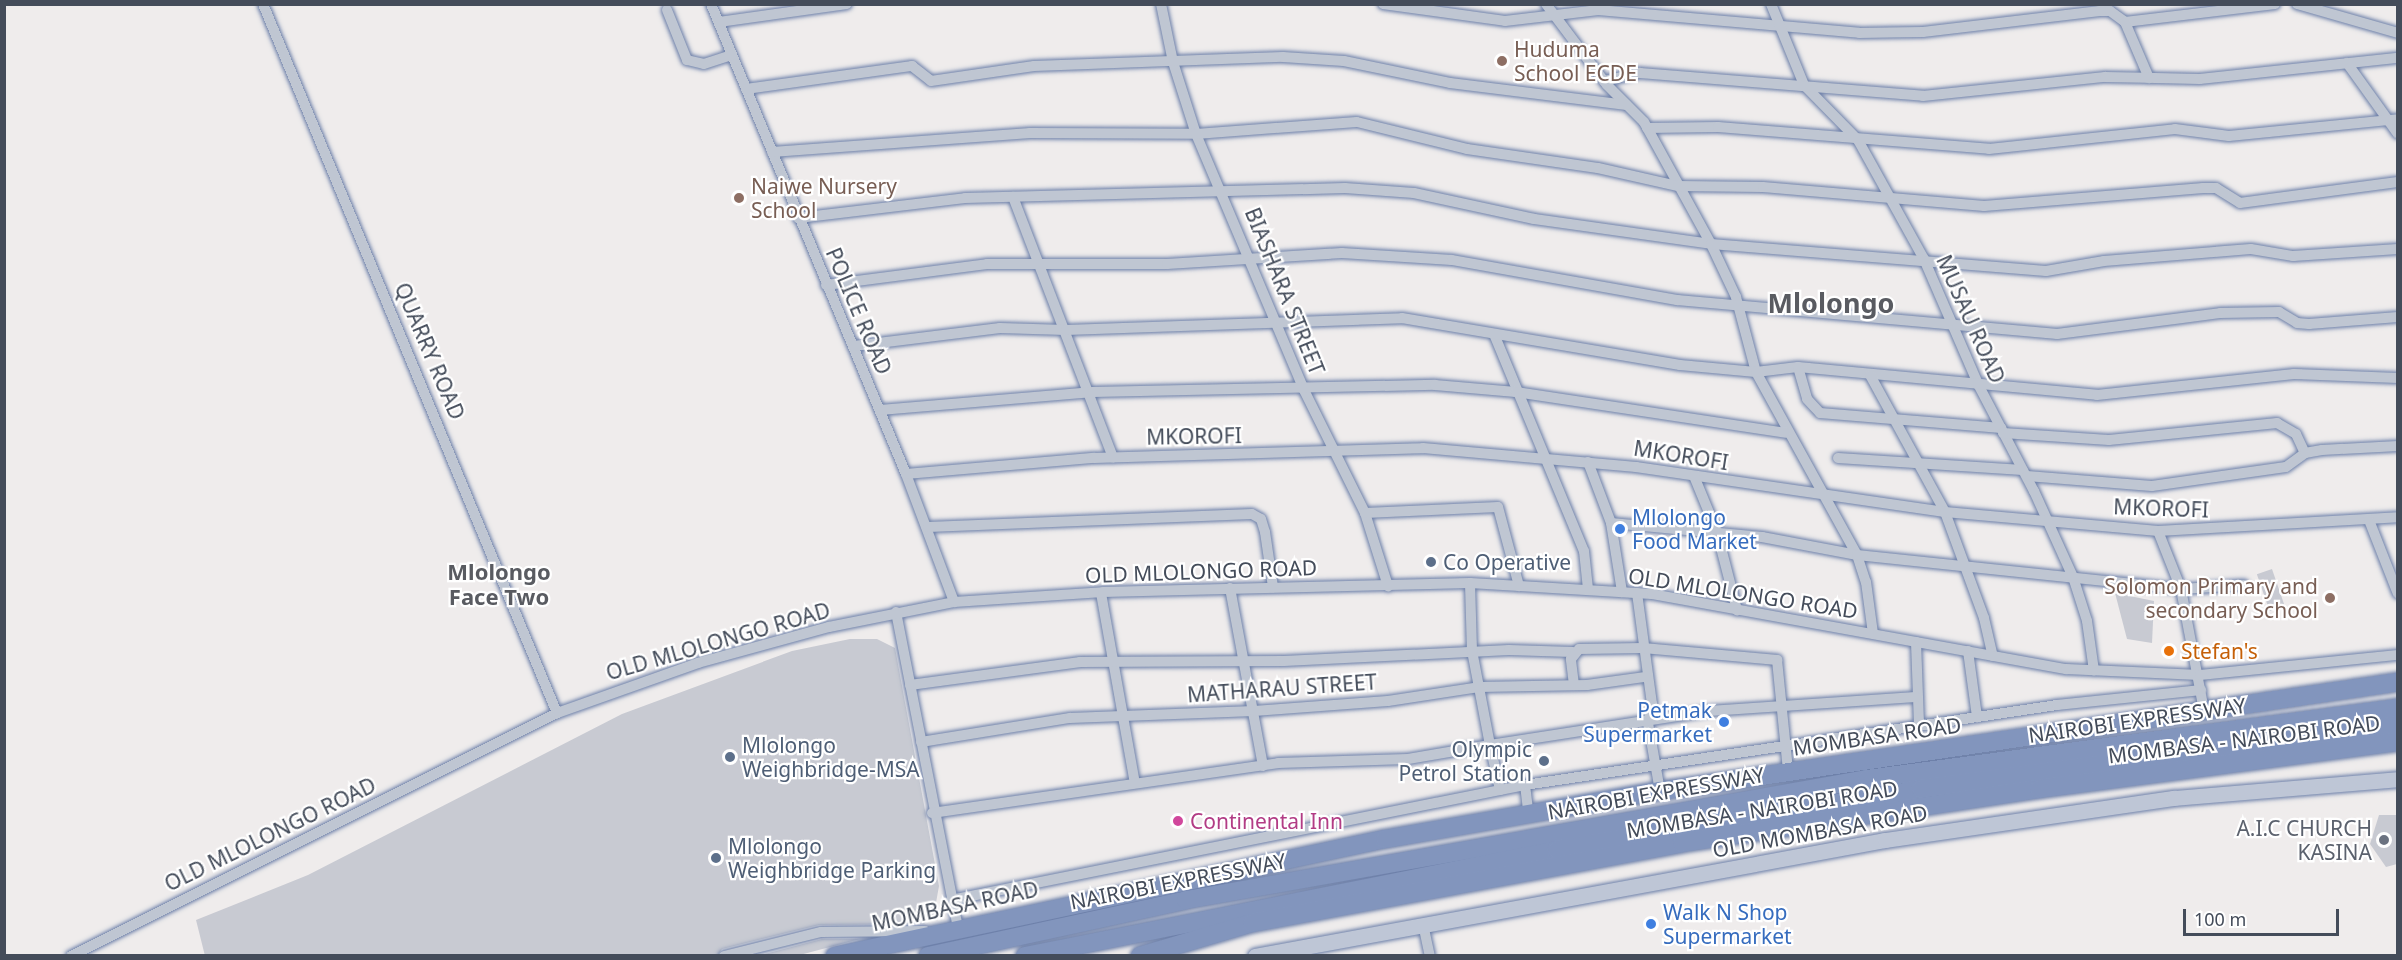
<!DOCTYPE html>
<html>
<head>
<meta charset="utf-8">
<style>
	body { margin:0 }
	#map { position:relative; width:2402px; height:960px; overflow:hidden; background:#efecec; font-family:"Noto Sans",sans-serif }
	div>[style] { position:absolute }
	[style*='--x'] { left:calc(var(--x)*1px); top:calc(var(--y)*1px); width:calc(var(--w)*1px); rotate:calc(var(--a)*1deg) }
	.building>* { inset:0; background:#c8cad2; transform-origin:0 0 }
	.roads { filter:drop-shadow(0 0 2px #6d80a9) drop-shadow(0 0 2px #6d80a9) }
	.street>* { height:10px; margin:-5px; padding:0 5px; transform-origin:5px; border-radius:5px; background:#bfc6d2 }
	.secondary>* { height:15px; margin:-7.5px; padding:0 7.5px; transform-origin:7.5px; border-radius:7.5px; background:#bec6d6 }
	.highway>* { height:18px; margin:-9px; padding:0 9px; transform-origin:9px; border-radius:9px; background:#8295bd }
	.dots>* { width:16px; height:16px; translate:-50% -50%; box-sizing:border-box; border:3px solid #fff; border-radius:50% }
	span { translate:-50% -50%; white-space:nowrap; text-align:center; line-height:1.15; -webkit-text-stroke:4.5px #fff; paint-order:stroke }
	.education-label { font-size:21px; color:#785e54 }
	.left { translate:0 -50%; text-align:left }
	.right { translate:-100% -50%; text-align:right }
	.street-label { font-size:21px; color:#444c5a }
	.shop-label { font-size:21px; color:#366cbe }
	.service-label { font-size:21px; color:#4e5e75 }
	.food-label { font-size:21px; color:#c56008 }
	.hotel-label { font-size:21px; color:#b23c85 }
	.worship-label { font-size:21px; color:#5b616d }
	.neighbourhood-label { font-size:22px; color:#595b61; font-weight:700 }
	.district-label { font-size:27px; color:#595b61; font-weight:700 }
	.frame { position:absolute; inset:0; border:6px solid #444c5a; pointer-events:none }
	.scale { position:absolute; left:2183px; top:909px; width:156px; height:27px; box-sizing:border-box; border:3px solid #444c5a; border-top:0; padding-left:8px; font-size:18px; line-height:21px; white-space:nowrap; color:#444c5a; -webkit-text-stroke:4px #fff; paint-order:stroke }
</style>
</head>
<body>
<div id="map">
	<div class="building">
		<i style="left:2272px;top:569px;width:39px;height:16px;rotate:71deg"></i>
		<i style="clip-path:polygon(2115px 593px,2154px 601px,2152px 643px,2127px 639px)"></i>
		<i style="clip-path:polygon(850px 639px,877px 639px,895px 648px,939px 886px,934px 914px,924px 924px,819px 925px,722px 949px,717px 956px,205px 956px,196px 920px,308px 875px,622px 714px,792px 651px)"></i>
		<i style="clip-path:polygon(2379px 815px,2397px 815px,2397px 864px,2386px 867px,2370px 844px)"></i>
		<i style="clip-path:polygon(822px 939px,860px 939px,796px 956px,757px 956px)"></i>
	</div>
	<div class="roads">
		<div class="street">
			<i style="--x:263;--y:4;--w:768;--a:67.48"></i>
			<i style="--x:711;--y:4;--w:509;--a:67.47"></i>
			<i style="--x:906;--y:474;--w:137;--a:69.4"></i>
			<i style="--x:1161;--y:4;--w:59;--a:78.3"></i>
			<i style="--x:1173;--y:62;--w:76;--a:72.3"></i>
			<i style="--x:1196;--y:134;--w:278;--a:67.1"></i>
			<i style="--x:1304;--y:390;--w:137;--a:63.6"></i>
			<i style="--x:1365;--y:513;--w:77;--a:72.5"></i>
			<i style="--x:1383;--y:4;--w:123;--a:7.9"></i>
			<i style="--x:1505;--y:21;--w:94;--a:-6.7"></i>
			<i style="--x:1598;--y:10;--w:262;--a:5"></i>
			<i style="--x:1859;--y:33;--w:64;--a:-0.9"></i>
			<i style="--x:1923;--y:32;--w:178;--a:-6.8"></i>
			<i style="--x:2100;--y:11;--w:10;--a:0"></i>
			<i style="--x:2110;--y:11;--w:19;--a:36"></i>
			<i style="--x:2125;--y:22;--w:151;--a:-6.8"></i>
			<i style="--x:1546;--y:4;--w:101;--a:53"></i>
			<i style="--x:1607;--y:85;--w:52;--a:45"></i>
			<i style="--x:1644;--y:122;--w:139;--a:61.2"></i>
			<i style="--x:1711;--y:244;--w:59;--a:64.7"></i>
			<i style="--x:1736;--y:297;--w:78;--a:75.1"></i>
			<i style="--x:1756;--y:372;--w:209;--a:61.1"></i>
			<i style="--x:1857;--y:555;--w:28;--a:72"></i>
			<i style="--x:1866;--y:582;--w:52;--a:82.3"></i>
			<i style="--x:1771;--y:4;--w:87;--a:67.8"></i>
			<i style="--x:1804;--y:85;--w:77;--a:45.5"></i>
			<i style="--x:1858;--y:140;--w:136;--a:61"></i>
			<i style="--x:1924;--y:259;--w:138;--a:66.6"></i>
			<i style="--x:1979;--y:386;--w:119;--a:62.4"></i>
			<i style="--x:2034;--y:491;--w:94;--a:65.6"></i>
			<i style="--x:2073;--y:577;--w:46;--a:72.3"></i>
			<i style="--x:2087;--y:621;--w:50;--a:82"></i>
			<i style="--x:2297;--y:4;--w:105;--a:16"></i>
			<i style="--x:667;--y:10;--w:54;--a:68.2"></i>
			<i style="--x:687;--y:60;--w:17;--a:13"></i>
			<i style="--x:704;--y:64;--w:29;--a:-18"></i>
			<i style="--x:719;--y:22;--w:129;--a:-8"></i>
			<i style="--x:2125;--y:22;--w:61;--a:66.8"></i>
			<i style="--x:2347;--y:63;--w:87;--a:54.3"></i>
			<i style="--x:1604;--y:81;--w:37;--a:-13"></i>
			<i style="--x:1640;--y:73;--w:284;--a:4.6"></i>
			<i style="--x:1923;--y:96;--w:183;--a:-6"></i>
			<i style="--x:2105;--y:77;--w:95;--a:1.2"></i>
			<i style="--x:2200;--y:79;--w:199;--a:-6.1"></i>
			<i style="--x:746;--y:89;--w:168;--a:-7.9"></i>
			<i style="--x:912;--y:66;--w:24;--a:38"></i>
			<i style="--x:931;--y:81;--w:104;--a:-8.3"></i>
			<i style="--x:1034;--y:66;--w:249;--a:-2.1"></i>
			<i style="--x:1283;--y:57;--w:61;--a:3.8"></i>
			<i style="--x:1344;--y:61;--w:108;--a:11.7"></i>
			<i style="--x:1450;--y:83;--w:178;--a:7.1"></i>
			<i style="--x:1647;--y:128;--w:71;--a:-0.8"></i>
			<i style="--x:1718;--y:127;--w:272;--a:4.6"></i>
			<i style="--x:1989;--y:149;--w:187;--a:-6.1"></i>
			<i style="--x:2175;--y:129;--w:54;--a:7.4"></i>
			<i style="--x:2229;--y:136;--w:170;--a:-5.7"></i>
			<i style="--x:772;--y:152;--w:259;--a:-4.2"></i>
			<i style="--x:1030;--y:133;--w:166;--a:0.3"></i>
			<i style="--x:1196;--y:134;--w:161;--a:-4.3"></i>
			<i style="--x:1357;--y:122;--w:113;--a:13.8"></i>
			<i style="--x:1467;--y:149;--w:132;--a:8.3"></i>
			<i style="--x:1598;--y:168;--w:82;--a:12.7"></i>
			<i style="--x:1678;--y:186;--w:85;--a:0.7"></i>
			<i style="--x:1763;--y:187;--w:222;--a:4.9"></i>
			<i style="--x:1984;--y:206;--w:220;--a:-4.7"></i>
			<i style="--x:2203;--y:188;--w:13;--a:0"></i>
			<i style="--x:2216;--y:188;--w:28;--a:32"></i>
			<i style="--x:2240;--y:203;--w:159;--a:-7.6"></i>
			<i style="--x:1013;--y:197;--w:279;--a:69"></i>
			<i style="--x:798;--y:218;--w:168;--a:-6.8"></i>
			<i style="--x:965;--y:198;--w:380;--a:-1.5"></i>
			<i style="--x:1345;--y:188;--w:69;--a:4.1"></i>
			<i style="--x:1414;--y:193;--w:123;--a:12.2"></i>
			<i style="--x:1534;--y:219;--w:179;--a:8"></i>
			<i style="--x:1711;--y:244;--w:336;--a:4.6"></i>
			<i style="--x:2046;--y:271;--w:59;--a:-9.8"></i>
			<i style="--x:2104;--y:261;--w:147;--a:-4.7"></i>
			<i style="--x:2251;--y:249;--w:43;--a:9.5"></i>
			<i style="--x:2293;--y:256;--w:105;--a:-3.8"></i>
			<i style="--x:826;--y:285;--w:162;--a:-7.4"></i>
			<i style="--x:987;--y:264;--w:180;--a:0"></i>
			<i style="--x:1167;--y:264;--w:175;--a:-3.6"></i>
			<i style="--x:1342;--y:253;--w:110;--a:3.6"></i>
			<i style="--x:1452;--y:260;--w:229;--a:10.1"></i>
			<i style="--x:1677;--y:300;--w:382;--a:5.1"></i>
			<i style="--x:2057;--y:334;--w:164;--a:-7.3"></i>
			<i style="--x:2220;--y:313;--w:59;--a:-1"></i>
			<i style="--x:2279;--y:312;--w:21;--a:31"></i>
			<i style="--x:2297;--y:323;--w:12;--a:5"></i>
			<i style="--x:2309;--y:324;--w:89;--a:-4.5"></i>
			<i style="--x:1494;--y:334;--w:235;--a:67.5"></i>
			<i style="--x:1584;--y:551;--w:39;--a:84"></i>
			<i style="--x:854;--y:346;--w:147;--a:-7"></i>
			<i style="--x:1000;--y:328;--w:66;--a:1.7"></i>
			<i style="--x:1066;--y:330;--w:336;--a:-2"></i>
			<i style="--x:1402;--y:318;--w:282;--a:9.6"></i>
			<i style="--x:1680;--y:365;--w:76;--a:5.3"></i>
			<i style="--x:1756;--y:372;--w:42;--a:-6.8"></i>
			<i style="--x:1798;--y:367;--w:300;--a:5.3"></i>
			<i style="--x:2097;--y:395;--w:198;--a:-6.1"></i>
			<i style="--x:2294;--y:374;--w:104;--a:2.2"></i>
			<i style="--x:1798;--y:367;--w:33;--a:74"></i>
			<i style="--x:1807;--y:399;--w:19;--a:47"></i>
			<i style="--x:1820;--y:413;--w:182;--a:4.7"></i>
			<i style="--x:1870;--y:375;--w:156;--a:61.3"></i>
			<i style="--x:1945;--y:512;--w:113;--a:69.8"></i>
			<i style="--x:1984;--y:618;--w:39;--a:77"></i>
			<i style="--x:880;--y:410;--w:214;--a:-4.8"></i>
			<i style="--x:1093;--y:392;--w:342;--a:-1.2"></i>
			<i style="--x:1435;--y:385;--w:81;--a:4.9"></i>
			<i style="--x:1516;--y:392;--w:273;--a:8.6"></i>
			<i style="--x:2003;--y:433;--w:106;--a:3.8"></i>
			<i style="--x:2109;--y:440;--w:169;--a:-5.8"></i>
			<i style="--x:2277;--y:423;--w:22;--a:30"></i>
			<i style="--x:2296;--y:434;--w:21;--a:65"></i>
			<i style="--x:1838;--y:458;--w:185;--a:3.7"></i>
			<i style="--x:1588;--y:462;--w:65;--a:69.3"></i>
			<i style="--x:1611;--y:523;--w:70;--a:80.9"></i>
			<i style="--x:906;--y:474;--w:189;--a:-4.9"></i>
			<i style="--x:1094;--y:458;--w:329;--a:-1.7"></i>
			<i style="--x:1423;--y:448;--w:214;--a:5.1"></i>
			<i style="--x:1636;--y:467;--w:312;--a:8.3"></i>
			<i style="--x:1945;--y:512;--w:214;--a:5.1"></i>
			<i style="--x:2158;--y:531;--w:240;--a:-3.3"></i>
			<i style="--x:1694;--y:476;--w:61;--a:67.7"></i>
			<i style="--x:1717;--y:532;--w:81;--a:75.6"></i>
			<i style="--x:2027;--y:476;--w:125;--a:4.6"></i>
			<i style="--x:2152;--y:486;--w:135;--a:-8.1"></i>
			<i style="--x:2286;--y:467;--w:24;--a:-36"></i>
			<i style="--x:2305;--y:453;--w:17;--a:-10"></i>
			<i style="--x:2322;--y:450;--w:76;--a:-3"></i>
			<i style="--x:1365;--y:513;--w:133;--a:-2.6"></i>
			<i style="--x:1498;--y:507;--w:82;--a:75.1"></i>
			<i style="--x:2369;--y:520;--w:79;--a:68.6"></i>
			<i style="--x:1611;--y:523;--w:152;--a:5.3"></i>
			<i style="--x:1762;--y:537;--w:97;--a:10.7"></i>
			<i style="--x:1857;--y:555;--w:326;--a:6"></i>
			<i style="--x:2181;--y:589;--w:63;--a:-3.6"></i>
			<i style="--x:928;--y:527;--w:324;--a:-2.3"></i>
			<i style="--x:1252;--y:514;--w:10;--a:29"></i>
			<i style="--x:1261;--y:519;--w:14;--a:73"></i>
			<i style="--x:1265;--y:532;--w:56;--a:81.7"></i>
			<i style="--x:2158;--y:531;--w:62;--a:68.4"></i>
			<i style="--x:2181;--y:589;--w:124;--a:79.3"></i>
			<i style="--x:1230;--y:588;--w:181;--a:79.5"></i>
			<i style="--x:1101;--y:593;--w:193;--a:79.9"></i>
			<i style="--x:1637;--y:593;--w:112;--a:82.3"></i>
			<i style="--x:1652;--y:704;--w:19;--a:102"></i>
			<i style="--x:1648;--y:723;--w:69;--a:80"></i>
			<i style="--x:896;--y:612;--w:322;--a:78.9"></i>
			<i style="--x:1916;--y:642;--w:83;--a:87.9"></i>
			<i style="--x:1968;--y:651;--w:67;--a:82.2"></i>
			<i style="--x:910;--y:685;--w:172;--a:-7.7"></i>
			<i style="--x:1080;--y:662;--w:204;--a:-0.3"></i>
			<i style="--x:1284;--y:661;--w:225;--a:-2.8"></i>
			<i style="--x:1509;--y:650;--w:64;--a:1.8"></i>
			<i style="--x:1574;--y:685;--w:26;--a:-97"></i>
			<i style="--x:1571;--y:659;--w:13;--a:-51"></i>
			<i style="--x:1579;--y:649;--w:64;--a:-0.9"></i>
			<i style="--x:1643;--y:648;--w:135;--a:5.1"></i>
			<i style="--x:1777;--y:660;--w:112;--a:84.3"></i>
			<i style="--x:921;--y:742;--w:151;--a:-9.2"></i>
			<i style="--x:1070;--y:718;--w:184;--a:-2.2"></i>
			<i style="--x:1254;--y:711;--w:134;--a:-4.3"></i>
			<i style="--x:1388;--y:701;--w:92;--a:-8.7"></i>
			<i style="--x:1479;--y:687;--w:108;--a:-1.1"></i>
			<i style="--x:1587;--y:685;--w:59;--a:-7.9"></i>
			<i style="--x:1525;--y:785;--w:31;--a:83"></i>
			<i style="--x:1500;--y:790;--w:46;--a:-102.5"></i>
			<i style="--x:1490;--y:745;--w:222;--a:-8.8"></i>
			<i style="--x:1709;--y:711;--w:207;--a:-3.9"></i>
			<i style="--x:932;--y:813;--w:350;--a:-8.2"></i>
			<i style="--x:1278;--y:763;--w:130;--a:-1.8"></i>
			<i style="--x:1408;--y:759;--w:83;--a:-9.7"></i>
			<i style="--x:1490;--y:745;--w:96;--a:-100.8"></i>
			<i style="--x:1472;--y:651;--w:68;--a:-91.7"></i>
			<i style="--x:951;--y:900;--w:585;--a:-11.33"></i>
			<i style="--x:1525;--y:785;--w:538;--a:-8.55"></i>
			<i style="--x:2057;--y:705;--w:145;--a:-5.9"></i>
			<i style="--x:1423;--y:924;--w:33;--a:78"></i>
			<i style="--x:71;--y:956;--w:543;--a:-26.57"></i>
			<i style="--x:557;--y:713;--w:150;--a:-19.5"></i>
			<i style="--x:698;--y:663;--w:136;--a:-15.4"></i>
			<i style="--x:829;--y:627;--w:127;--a:-11.3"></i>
			<i style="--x:954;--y:602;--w:149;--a:-3.8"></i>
			<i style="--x:1103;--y:592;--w:367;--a:-1.4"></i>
			<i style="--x:1470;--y:583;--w:182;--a:3.5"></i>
			<i style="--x:1652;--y:594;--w:421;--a:10.3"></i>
			<i style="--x:2066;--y:669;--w:134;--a:2.6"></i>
			<i style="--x:2200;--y:675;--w:199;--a:-5.8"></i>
			<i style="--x:724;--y:956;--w:100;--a:-13.9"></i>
			<i style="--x:821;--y:932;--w:104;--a:-0.6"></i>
		</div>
		<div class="secondary">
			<i style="--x:1255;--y:956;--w:641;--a:-10.43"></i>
			<i style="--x:1885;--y:840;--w:292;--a:-8.3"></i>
			<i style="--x:2174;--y:798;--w:225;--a:-4.8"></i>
		</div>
		<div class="highway">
			<i style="--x:835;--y:956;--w:562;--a:-12.01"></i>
			<i style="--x:1385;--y:839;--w:279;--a:-9.9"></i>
			<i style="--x:1660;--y:791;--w:746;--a:-8.4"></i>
			<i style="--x:928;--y:956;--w:264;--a:-12.2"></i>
			<i style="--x:1186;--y:900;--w:692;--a:-10.08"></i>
			<i style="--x:1867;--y:779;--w:536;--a:-7.62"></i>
			<i style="--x:1025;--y:956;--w:542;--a:-11.27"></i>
			<i style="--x:1557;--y:850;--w:369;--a:-9.5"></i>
			<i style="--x:1921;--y:789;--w:481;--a:-7.6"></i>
			<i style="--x:1140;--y:956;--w:117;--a:-16.4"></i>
			<i style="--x:1252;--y:923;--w:437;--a:-10.5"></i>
			<i style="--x:1682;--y:843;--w:361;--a:-8.6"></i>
			<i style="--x:2039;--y:789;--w:362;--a:-7.5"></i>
		</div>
	</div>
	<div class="dots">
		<i style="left:1502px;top:61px;background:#8d6e63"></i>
		<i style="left:739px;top:198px;background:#8d6e63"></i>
		<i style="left:1620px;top:529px;background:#3f7fe0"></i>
		<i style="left:1431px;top:562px;background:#5c6f8a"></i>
		<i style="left:2330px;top:598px;background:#8d6e63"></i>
		<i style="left:2169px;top:651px;background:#e8710a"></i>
		<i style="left:1724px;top:722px;background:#3f7fe0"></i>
		<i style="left:730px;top:757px;background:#5c6f8a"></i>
		<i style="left:1544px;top:761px;background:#5c6f8a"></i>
		<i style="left:1178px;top:821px;background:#d1479c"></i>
		<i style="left:2384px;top:840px;background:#6b7280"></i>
		<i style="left:716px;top:858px;background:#5c6f8a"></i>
		<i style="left:1651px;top:924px;background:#3f7fe0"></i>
	</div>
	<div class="education-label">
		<span class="left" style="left:1514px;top:61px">Huduma<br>School ECDE</span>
		<span class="left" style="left:751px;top:198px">Naiwe Nursery<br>School</span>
		<span class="right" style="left:2318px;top:598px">Solomon Primary and<br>secondary School</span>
	</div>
	<div class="street-label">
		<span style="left:1285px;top:291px;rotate:68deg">BIASHARA STREET</span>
		<span style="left:859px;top:311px;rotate:67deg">POLICE ROAD</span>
		<span style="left:1971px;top:319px;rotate:66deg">MUSAU ROAD</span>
		<span style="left:430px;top:351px;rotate:67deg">QUARRY ROAD</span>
		<span style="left:1194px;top:436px;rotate:-1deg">MKOROFI</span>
		<span style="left:1681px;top:455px;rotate:9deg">MKOROFI</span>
		<span style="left:2161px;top:508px;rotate:2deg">MKOROFI</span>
		<span style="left:1201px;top:571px;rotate:-2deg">OLD MLOLONGO ROAD</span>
		<span style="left:1743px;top:593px;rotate:9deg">OLD MLOLONGO ROAD</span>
		<span style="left:718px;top:641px;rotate:-16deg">OLD MLOLONGO ROAD</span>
		<span style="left:1282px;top:688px;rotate:-4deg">MATHARAU STREET</span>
		<span style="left:2137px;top:720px;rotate:-8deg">NAIROBI EXPRESSWAY</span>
		<span style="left:1877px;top:736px;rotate:-8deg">MOMBASA ROAD</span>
		<span style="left:2244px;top:739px;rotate:-7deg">MOMBASA - NAIROBI ROAD</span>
		<span style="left:1656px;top:793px;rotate:-10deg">NAIROBI EXPRESSWAY</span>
		<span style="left:1762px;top:809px;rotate:-9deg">MOMBASA - NAIROBI ROAD</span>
		<span style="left:1820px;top:831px;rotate:-10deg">OLD MOMBASA ROAD</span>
		<span style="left:270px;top:834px;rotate:-26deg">OLD MLOLONGO ROAD</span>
		<span style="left:1178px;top:881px;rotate:-11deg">NAIROBI EXPRESSWAY</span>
		<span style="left:955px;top:906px;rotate:-12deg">MOMBASA ROAD</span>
	</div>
	<div class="shop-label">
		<span class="left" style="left:1632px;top:529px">Mlolongo<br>Food Market</span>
		<span class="right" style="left:1712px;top:722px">Petmak<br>Supermarket</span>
		<span class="left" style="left:1663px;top:924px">Walk N Shop<br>Supermarket</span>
	</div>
	<div class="service-label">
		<span class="left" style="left:1443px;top:562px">Co Operative</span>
		<span class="left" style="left:742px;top:757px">Mlolongo<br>Weighbridge-MSA</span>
		<span class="right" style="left:1532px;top:761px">Olympic<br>Petrol Station</span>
		<span class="left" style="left:728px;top:858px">Mlolongo<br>Weighbridge Parking</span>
	</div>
	<div class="food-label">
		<span class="left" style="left:2181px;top:651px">Stefan's</span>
	</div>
	<div class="hotel-label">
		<span class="left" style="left:1190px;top:821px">Continental Inn</span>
	</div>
	<div class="worship-label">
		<span class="right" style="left:2372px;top:840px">A.I.C CHURCH<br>KASINA</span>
	</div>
	<div class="neighbourhood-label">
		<span style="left:499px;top:584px">Mlolongo<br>Face Two</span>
	</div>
	<div class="district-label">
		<span style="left:1831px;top:303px">Mlolongo</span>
	</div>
	<div class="frame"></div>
	<div class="scale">100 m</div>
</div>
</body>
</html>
